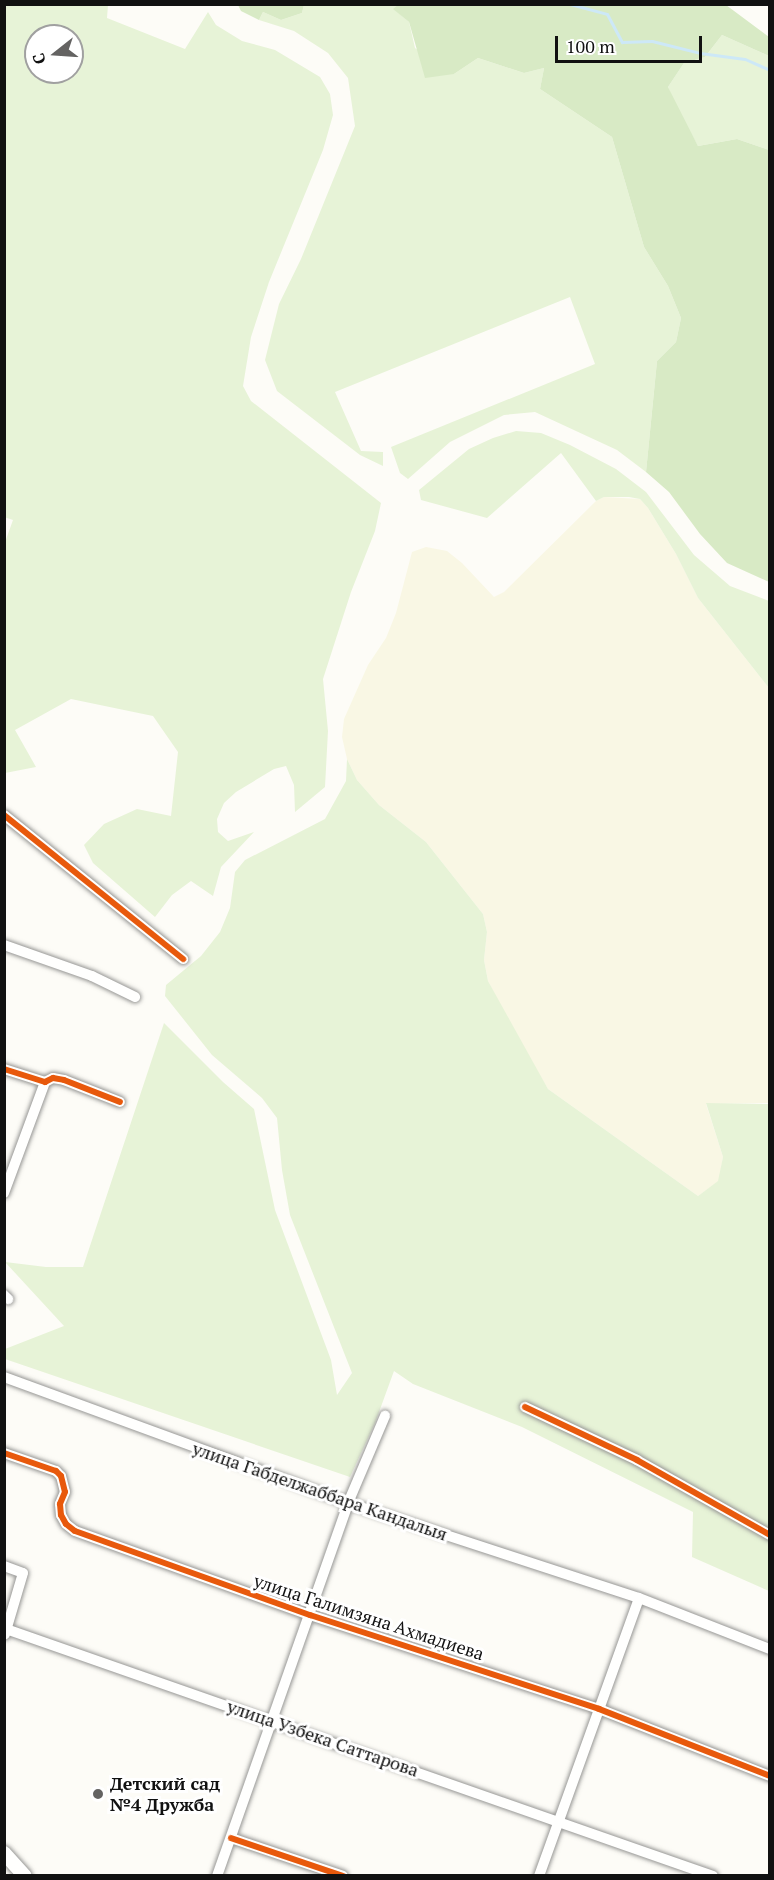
<!DOCTYPE html>
<html>
<head>
<meta charset="utf-8">
<style>
	body { margin:0 }
	#map { position:relative; width:774px; height:1880px; overflow:hidden; background:#fdfcf7; font-family:"PT Serif",serif }
	div>[style] { position:absolute }
	[style*='--x'] { left:calc(var(--x)*1px); top:calc(var(--y)*1px); width:calc(var(--w)*1px); rotate:calc(var(--a)*1deg) }
	.farmland>* { inset:0; background:#f9f7e4 }
	.green>* { inset:0; background:#e7f3d7 }
	.forest>* { inset:0; background:#d8eac5 }
	.stream>* { height:3px; margin:-1.5px; padding:0 1.5px; transform-origin:1.5px; border-radius:1.5px; background:#cde8f7 }
	.roads { filter:drop-shadow(0 0 2px #979795) drop-shadow(0 0 2px #979795) }
	.minor>* { height:10px; margin:-5px; padding:0 5px; transform-origin:5px; border-radius:5px; background:#fffffe }
	.tertiary>* { height:14px; margin:-7px; padding:0 7px; transform-origin:7px; border-radius:7px; background:#fffffe }
	.cycleway>* { height:6px; margin:-3px; padding:0 3px; transform-origin:3px; border-radius:3px; background:#e8590c }
	.dots>* { width:16px; height:16px; translate:-50% -50%; box-sizing:border-box; border:3px solid #fff; border-radius:50% }
	span { translate:-50% -50%; white-space:nowrap; text-align:center; line-height:1.15; -webkit-text-stroke:6px #fff; paint-order:stroke }
	.street-label { font-size:18px; color:#111 }
	.poi-label { font-size:18px; color:#111; font-weight:700 }
	.left { translate:0 -50%; text-align:left }
	.frame { position:absolute; inset:0; border:6px solid #111; pointer-events:none }
	.north { position:absolute; left:24px; top:24px; width:60px; height:60px; box-sizing:border-box; background:#fff; border:2px solid #a0a0a0; border-radius:50%; rotate:253deg; font-size:16px; font-weight:700; line-height:24px; text-align:center; color:#111 }
	.north::after { content:''; display:block; margin:auto; width:21px; height:27px; background:#646362; clip-path:polygon(50% 0,100% 100%,50% 72%,0 100%) }
	.scale { position:absolute; left:555px; top:36px; width:147px; height:27px; box-sizing:border-box; border:3px solid #111; border-top:0; padding-left:8px; font-size:18px; line-height:21px; white-space:nowrap; color:#111; -webkit-text-stroke:4px #fff; paint-order:stroke }
</style>
</head>
<body>
<div id="map">
	<div class="farmland">
		<i style="clip-path:polygon(604px 497px,640px 499px,648px 508px,676px 554px,698px 598px,769px 688px,769px 1103px,706px 1104px,723px 1157px,719px 1181px,698px 1196px,548px 1089px,515px 1035px,488px 981px,484px 960px,487px 932px,483px 914px,426px 842px,379px 805px,357px 780px,347px 759px,342px 737px,344px 719px,368px 665px,386px 638px,396px 613px,412px 552px,426px 547px,447px 551px,462px 563px,494px 597px,504px 592px,596px 501px)"></i>
	</div>
	<div class="green">
		<i style="clip-path:polygon(evenodd,5px 4px,108px 5px,107px 18px,185px 49px,208px 12px,216px 25px,242px 41px,275px 50px,320px 77px,330px 94px,333px 115px,323px 150px,269px 282px,251px 337px,243px 386px,251px 401px,381px 503px,375px 531px,351px 592px,323px 679px,328px 731px,325px 787px,295px 812px,294px 785px,286px 766px,274px 769px,236px 792px,224px 803px,217px 819px,218px 832px,228px 841px,254px 832px,221px 867px,213px 896px,191px 881px,172px 895px,155px 917px,93px 863px,84px 845px,104px 824px,137px 809px,171px 816px,178px 752px,153px 716px,71px 699px,15px 730px,36px 767px,5px 773px,4px 545px,13px 520px,4px 517px,5px 4px,36px 36px,72px 36px,72px 72px,36px 72px,36px 36px)"></i>
		<i style="clip-path:polygon(304px 5px,399px 5px,394px 9px,409px 22px,415px 48px,454px 74px,478px 58px,524px 73px,544px 68px,540px 89px,612px 137px,644px 247px,668px 286px,681px 318px,676px 342px,657px 361px,646px 472px,617px 450px,535px 412px,504px 415px,450px 442px,408px 479px,400px 473px,391px 447px,595px 364px,570px 297px,335px 392px,361px 451px,383px 452px,383px 466px,360px 455px,277px 391px,265px 360px,279px 304px,301px 259px,355px 126px,348px 78px,328px 53px,294px 31px,259px 20px,263px 12px,281px 20px,302px 13px)"></i>
		<i style="clip-path:polygon(722px 35px,769px 56px,769px 150px,737px 139px,698px 146px,676px 107px,668px 87px,684px 63px,705px 57px)"></i>
		<i style="clip-path:polygon(516px 431px,541px 433px,570px 445px,616px 469px,646px 492px,694px 555px,730px 586px,769px 601px,769px 688px,698px 598px,676px 554px,648px 508px,640px 499px,629px 497px,604px 497px,596px 501px,561px 453px,487px 518px,421px 500px,419px 490px,469px 449px,493px 438px)"></i>
		<i style="clip-path:polygon(347px 759px,357px 780px,379px 805px,426px 842px,483px 914px,487px 932px,484px 960px,488px 981px,548px 1089px,698px 1196px,718px 1181px,723px 1157px,706px 1103px,769px 1104px,769px 1591px,692px 1557px,693px 1512px,522px 1427px,413px 1384px,394px 1371px,375px 1423px,350px 1477px,5px 1359px,5px 1349px,64px 1326px,5px 1262px,46px 1267px,83px 1267px,164px 1023px,223px 1082px,254px 1109px,275px 1210px,331px 1360px,337px 1395px,352px 1373px,290px 1215px,282px 1170px,277px 1118px,262px 1098px,212px 1055px,165px 996px,166px 985px,201px 956px,220px 932px,230px 908px,235px 872px,245px 860px,325px 819px,346px 781px)"></i>
	</div>
	<div class="forest">
		<i style="clip-path:polygon(399px 4px,726px 5px,769px 37px,769px 56px,722px 35px,705px 57px,684px 63px,668px 87px,698px 146px,737px 139px,769px 150px,769px 582px,727px 563px,700px 534px,669px 492px,646px 472px,657px 361px,676px 342px,681px 318px,668px 286px,644px 247px,612px 137px,540px 89px,544px 68px,524px 73px,478px 58px,454px 74px,425px 78px,409px 22px,393px 9px)"></i>
		<i style="clip-path:polygon(238px 5px,304px 5px,302px 13px,281px 20px,263px 12px,259px 20px,241px 11px)"></i>
	</div>
	<div class="stream">
		<i style="--x:570;--y:4;--w:38;--a:15"></i>
		<i style="--x:607;--y:14;--w:32;--a:62"></i>
		<i style="--x:622;--y:42;--w:30;--a:-2"></i>
		<i style="--x:652;--y:41;--w:49;--a:14"></i>
		<i style="--x:700;--y:53;--w:45;--a:7.6"></i>
		<i style="--x:745;--y:59;--w:27;--a:24"></i>
	</div>
	<div class="roads">
		<div class="minor">
			<i style="--x:4;--y:815;--w:230;--a:38.8"></i>
			<i style="--x:4;--y:945;--w:93;--a:19.4"></i>
			<i style="--x:92;--y:976;--w:48;--a:26"></i>
			<i style="--x:4;--y:1069;--w:43;--a:17.6"></i>
			<i style="--x:45;--y:1082;--w:9;--a:-27"></i>
			<i style="--x:53;--y:1078;--w:11;--a:10"></i>
			<i style="--x:64;--y:1080;--w:60;--a:21.4"></i>
			<i style="--x:4;--y:1193;--w:118;--a:-69.7"></i>
			<i style="--x:4;--y:1295;--w:6;--a:45"></i>
			<i style="--x:4;--y:1377;--w:366;--a:20.1"></i>
			<i style="--x:348;--y:1503;--w:306;--a:18.1"></i>
			<i style="--x:639;--y:1598;--w:141;--a:21.3"></i>
			<i style="--x:525;--y:1407;--w:124;--a:25.3"></i>
			<i style="--x:637;--y:1460;--w:153;--a:29.4"></i>
			<i style="--x:4;--y:1453;--w:55;--a:19.1"></i>
			<i style="--x:56;--y:1471;--w:7;--a:45"></i>
			<i style="--x:61;--y:1476;--w:16;--a:76"></i>
			<i style="--x:65;--y:1492;--w:13;--a:113"></i>
			<i style="--x:60;--y:1504;--w:11;--a:85"></i>
			<i style="--x:61;--y:1515;--w:10;--a:61"></i>
			<i style="--x:66;--y:1524;--w:11;--a:38"></i>
			<i style="--x:75;--y:1531;--w:250;--a:19.7"></i>
			<i style="--x:310;--y:1615;--w:304;--a:18"></i>
			<i style="--x:599;--y:1709;--w:184;--a:21.4"></i>
			<i style="--x:4;--y:1566;--w:20;--a:20"></i>
			<i style="--x:23;--y:1573;--w:64;--a:106.4"></i>
			<i style="--x:6;--y:1629;--w:749;--a:19.26"></i>
			<i style="--x:231;--y:1838;--w:118;--a:18.7"></i>
			<i style="--x:217;--y:1876;--w:395;--a:-70.6"></i>
			<i style="--x:348;--y:1503;--w:95;--a:-67"></i>
			<i style="--x:539;--y:1876;--w:295;--a:-70.2"></i>
		</div>
		<div class="tertiary">
			<i style="--x:4;--y:1853;--w:31;--a:48"></i>
		</div>
	</div>
	<div class="cycleway">
		<i style="--x:4;--y:815;--w:230;--a:38.8"></i>
		<i style="--x:4;--y:1069;--w:43;--a:17.6"></i>
		<i style="--x:45;--y:1082;--w:9;--a:-27"></i>
		<i style="--x:53;--y:1078;--w:11;--a:10"></i>
		<i style="--x:64;--y:1080;--w:60;--a:21.4"></i>
		<i style="--x:525;--y:1407;--w:124;--a:25.3"></i>
		<i style="--x:637;--y:1460;--w:153;--a:29.4"></i>
		<i style="--x:4;--y:1453;--w:55;--a:19.1"></i>
		<i style="--x:56;--y:1471;--w:7;--a:45"></i>
		<i style="--x:61;--y:1476;--w:16;--a:76"></i>
		<i style="--x:65;--y:1492;--w:13;--a:113"></i>
		<i style="--x:60;--y:1504;--w:11;--a:85"></i>
		<i style="--x:61;--y:1515;--w:10;--a:61"></i>
		<i style="--x:66;--y:1524;--w:11;--a:38"></i>
		<i style="--x:75;--y:1531;--w:250;--a:19.7"></i>
		<i style="--x:310;--y:1615;--w:304;--a:18"></i>
		<i style="--x:599;--y:1709;--w:184;--a:21.4"></i>
		<i style="--x:231;--y:1838;--w:118;--a:18.7"></i>
	</div>
	<div class="dots">
		<i style="left:98px;top:1794px;background:#646362"></i>
	</div>
	<div class="street-label">
		<span style="left:320px;top:1491px;rotate:19deg">улица Габделжаббара Кандалыя</span>
		<span style="left:369px;top:1617px;rotate:18deg">улица Галимзяна Ахмадиева</span>
		<span style="left:323px;top:1738px;rotate:19deg">улица Узбека Саттарова</span>
	</div>
	<div class="poi-label">
		<span class="left" style="left:110px;top:1794px">Детский сад<br>№4 Дружба</span>
	</div>
	<div class="frame"></div>
	<div class="north">С</div>
	<div class="scale">100 m</div>
</div>
</body>
</html>
